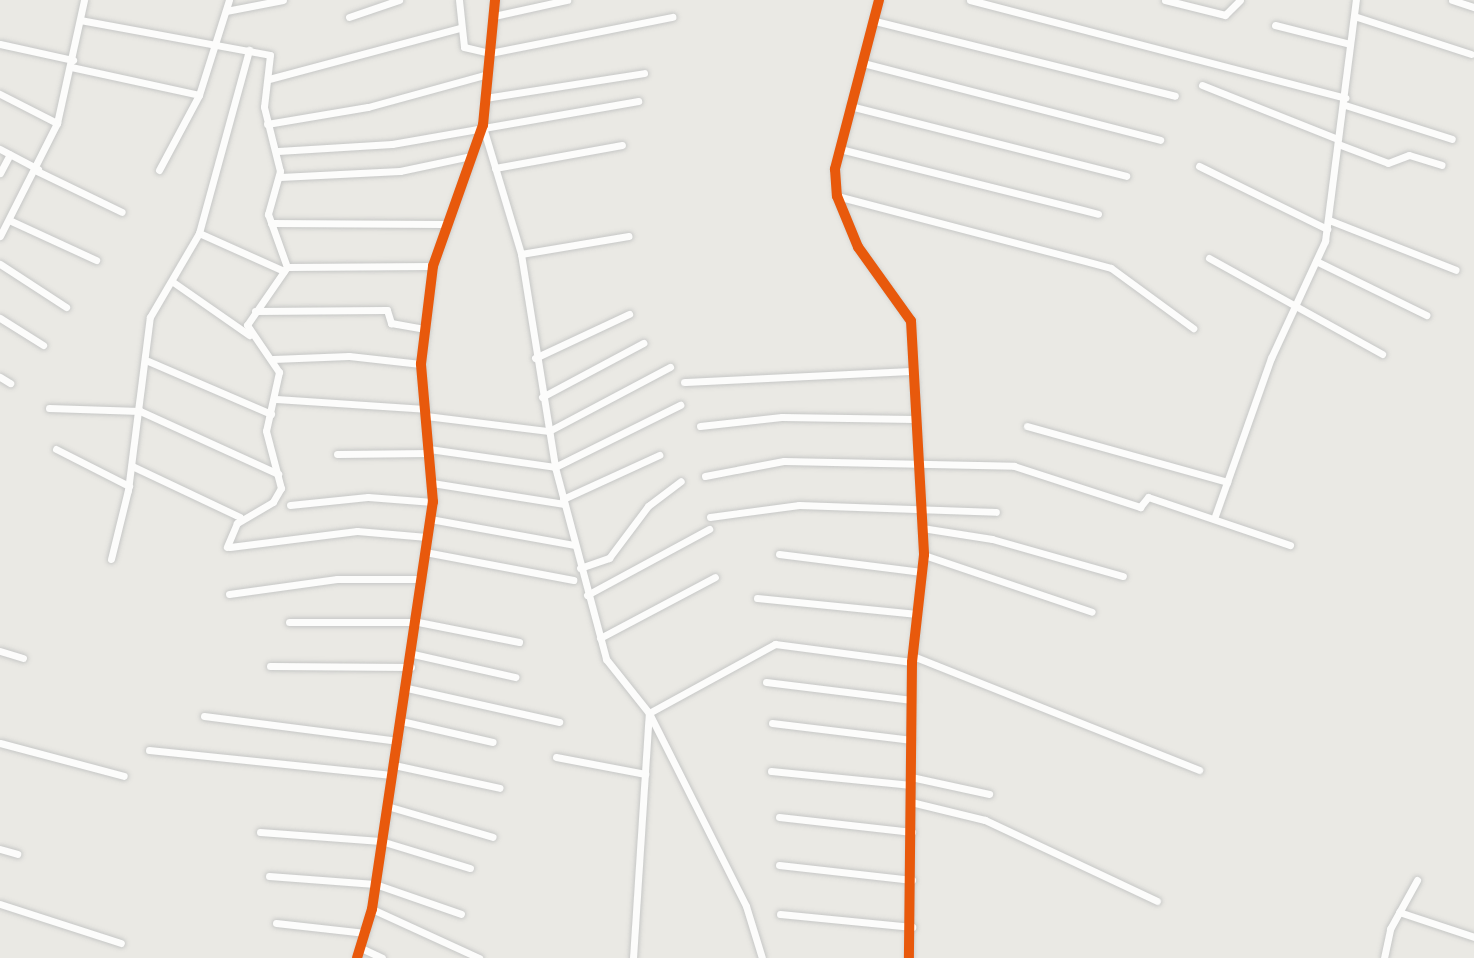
<!DOCTYPE html>
<html>
<head>
<meta charset="utf-8">
<style>
	body { margin:0 }
	#map { position:relative; width:1474px; height:958px; overflow:hidden; background:#eae9e4; font-family:"Roboto Condensed",sans-serif }
	div>[style] { position:absolute }
	[style*='--x'] { left:calc(var(--x)*1px); top:calc(var(--y)*1px); width:calc(var(--w)*1px); rotate:calc(var(--a)*1deg) }
	.roads { filter:drop-shadow(0 0 2px #c6c7c6) drop-shadow(0 0 2px #c6c7c6) }
	.minor>* { height:7px; margin:-3.5px; padding:0 3.5px; transform-origin:3.5px; border-radius:3.5px; background:#fcfcfb }
	.cycleway>* { height:10px; margin:-5px; padding:0 5px; transform-origin:5px; border-radius:5px; background:#e8590c }
	span { translate:-50% -50%; white-space:nowrap; text-align:center; line-height:1.15; -webkit-text-stroke:6px #fff; paint-order:stroke }
</style>
</head>
<body>
<div id="map">
	<div class="roads">
		<div class="minor">
			<i style="--x:459;--y:0;--w:47;--a:83.9"></i>
			<i style="--x:464;--y:47;--w:27;--a:13"></i>
			<i style="--x:490;--y:53;--w:186;--a:-11.2"></i>
			<i style="--x:879;--y:0;--w:175;--a:104.6"></i>
			<i style="--x:835;--y:169;--w:27;--a:86"></i>
			<i style="--x:837;--y:196;--w:55;--a:67.6"></i>
			<i style="--x:858;--y:247;--w:91;--a:54.4"></i>
			<i style="--x:911;--y:321;--w:234;--a:86.8"></i>
			<i style="--x:924;--y:555;--w:108;--a:96.4"></i>
			<i style="--x:912;--y:662;--w:296;--a:90.6"></i>
			<i style="--x:970;--y:0;--w:388;--a:14.6"></i>
			<i style="--x:1165;--y:0;--w:62;--a:14"></i>
			<i style="--x:1225;--y:15;--w:21;--a:-45"></i>
			<i style="--x:1452;--y:0;--w:23;--a:18"></i>
			<i style="--x:226;--y:11;--w:58;--a:-10.9"></i>
			<i style="--x:494;--y:16;--w:75;--a:-12.4"></i>
			<i style="--x:1354;--y:16;--w:123;--a:18"></i>
			<i style="--x:349;--y:17;--w:53;--a:-18.8"></i>
			<i style="--x:80;--y:20;--w:193;--a:10.4"></i>
			<i style="--x:270;--y:55;--w:52;--a:96.6"></i>
			<i style="--x:264;--y:107;--w:66;--a:76"></i>
			<i style="--x:280;--y:171;--w:45;--a:105.6"></i>
			<i style="--x:268;--y:214;--w:56;--a:70.3"></i>
			<i style="--x:287;--y:267;--w:70;--a:124.6"></i>
			<i style="--x:247;--y:325;--w:57;--a:55.8"></i>
			<i style="--x:279;--y:372;--w:60;--a:102.4"></i>
			<i style="--x:266;--y:431;--w:59;--a:75.3"></i>
			<i style="--x:281;--y:488;--w:16;--a:120"></i>
			<i style="--x:273;--y:502;--w:42;--a:149.7"></i>
			<i style="--x:237;--y:523;--w:26;--a:113"></i>
			<i style="--x:875;--y:21;--w:309;--a:14"></i>
			<i style="--x:1275;--y:25;--w:77;--a:14.2"></i>
			<i style="--x:0;--y:44;--w:75;--a:12.4"></i>
			<i style="--x:863;--y:63;--w:307;--a:14.5"></i>
			<i style="--x:71;--y:67;--w:131;--a:12.3"></i>
			<i style="--x:269;--y:79;--w:197;--a:-15"></i>
			<i style="--x:1202;--y:85;--w:146;--a:21.7"></i>
			<i style="--x:0;--y:94;--w:64;--a:27"></i>
			<i style="--x:485;--y:98;--w:161;--a:-8.9"></i>
			<i style="--x:1345;--y:105;--w:112;--a:17.6"></i>
			<i style="--x:850;--y:106;--w:285;--a:14.2"></i>
			<i style="--x:267;--y:124;--w:102;--a:-9.6"></i>
			<i style="--x:368;--y:107;--w:124;--a:-15.4"></i>
			<i style="--x:483;--y:127;--w:133;--a:73.3"></i>
			<i style="--x:521;--y:254;--w:216;--a:80.9"></i>
			<i style="--x:555;--y:467;--w:199;--a:75.1"></i>
			<i style="--x:606;--y:659;--w:69;--a:51.5"></i>
			<i style="--x:649;--y:713;--w:216;--a:63.3"></i>
			<i style="--x:746;--y:906;--w:54;--a:72.9"></i>
			<i style="--x:1338;--y:144;--w:53;--a:20.8"></i>
			<i style="--x:1388;--y:163;--w:22;--a:-21"></i>
			<i style="--x:1409;--y:155;--w:34;--a:17"></i>
			<i style="--x:0;--y:149;--w:43;--a:27.8"></i>
			<i style="--x:840;--y:149;--w:266;--a:14.1"></i>
			<i style="--x:278;--y:151;--w:114;--a:-3.5"></i>
			<i style="--x:392;--y:144;--w:250;--a:-9.9"></i>
			<i style="--x:1199;--y:166;--w:143;--a:26.2"></i>
			<i style="--x:495;--y:168;--w:129;--a:-10.3"></i>
			<i style="--x:159;--y:170;--w:85;--a:-61.9"></i>
			<i style="--x:199;--y:95;--w:100;--a:-72.5"></i>
			<i style="--x:37;--y:171;--w:94;--a:25.8"></i>
			<i style="--x:0;--y:173;--w:21;--a:-62"></i>
			<i style="--x:280;--y:177;--w:120;--a:-2.9"></i>
			<i style="--x:400;--y:171;--w:73;--a:-11.9"></i>
			<i style="--x:837;--y:196;--w:283;--a:14.7"></i>
			<i style="--x:1111;--y:268;--w:102;--a:36.2"></i>
			<i style="--x:9;--y:220;--w:96;--a:24.7"></i>
			<i style="--x:1329;--y:220;--w:136;--a:21.5"></i>
			<i style="--x:271;--y:223;--w:173;--a:0.3"></i>
			<i style="--x:199;--y:233;--w:93;--a:24.1"></i>
			<i style="--x:0;--y:236;--w:127;--a:-63.2"></i>
			<i style="--x:57;--y:123;--w:126;--a:-77.6"></i>
			<i style="--x:521;--y:254;--w:109;--a:-9.5"></i>
			<i style="--x:1209;--y:258;--w:198;--a:29"></i>
			<i style="--x:1316;--y:261;--w:123;--a:26.1"></i>
			<i style="--x:0;--y:264;--w:79;--a:33.1"></i>
			<i style="--x:287;--y:267;--w:146;--a:-0.4"></i>
			<i style="--x:173;--y:282;--w:93;--a:34.9"></i>
			<i style="--x:255;--y:311;--w:132;--a:-0.4"></i>
			<i style="--x:387;--y:310;--w:14;--a:73"></i>
			<i style="--x:391;--y:323;--w:35;--a:10"></i>
			<i style="--x:0;--y:318;--w:51;--a:32.1"></i>
			<i style="--x:535;--y:358;--w:104;--a:-25.1"></i>
			<i style="--x:273;--y:359;--w:76;--a:-2.3"></i>
			<i style="--x:349;--y:356;--w:72;--a:6.3"></i>
			<i style="--x:148;--y:361;--w:134;--a:23.3"></i>
			<i style="--x:0;--y:377;--w:12;--a:31"></i>
			<i style="--x:684;--y:382;--w:228;--a:-2.8"></i>
			<i style="--x:542;--y:397;--w:115;--a:-28.1"></i>
			<i style="--x:276;--y:399;--w:149;--a:3.8"></i>
			<i style="--x:49;--y:408;--w:91;--a:1.9"></i>
			<i style="--x:140;--y:411;--w:152;--a:24.5"></i>
			<i style="--x:426;--y:416;--w:124;--a:7"></i>
			<i style="--x:549;--y:431;--w:137;--a:-27.9"></i>
			<i style="--x:700;--y:426;--w:82;--a:-6.3"></i>
			<i style="--x:782;--y:417;--w:132;--a:0.9"></i>
			<i style="--x:1027;--y:426;--w:208;--a:15.6"></i>
			<i style="--x:56;--y:449;--w:82;--a:26.9"></i>
			<i style="--x:429;--y:449;--w:127;--a:8.1"></i>
			<i style="--x:555;--y:467;--w:140;--a:-26.4"></i>
			<i style="--x:337;--y:454;--w:93;--a:-0.6"></i>
			<i style="--x:132;--y:466;--w:119;--a:25.3"></i>
			<i style="--x:705;--y:476;--w:80;--a:-10.8"></i>
			<i style="--x:784;--y:461;--w:230;--a:1.2"></i>
			<i style="--x:1014;--y:466;--w:133;--a:18"></i>
			<i style="--x:1140;--y:507;--w:13;--a:-51"></i>
			<i style="--x:1148;--y:497;--w:150;--a:18.7"></i>
			<i style="--x:432;--y:483;--w:134;--a:9"></i>
			<i style="--x:563;--y:499;--w:106;--a:-24.6"></i>
			<i style="--x:290;--y:505;--w:78;--a:-5.9"></i>
			<i style="--x:368;--y:497;--w:65;--a:4.4"></i>
			<i style="--x:1215;--y:516;--w:168;--a:-70.5"></i>
			<i style="--x:1271;--y:358;--w:129;--a:-65.2"></i>
			<i style="--x:1325;--y:241;--w:243;--a:-82.7"></i>
			<i style="--x:710;--y:517;--w:90;--a:-7.7"></i>
			<i style="--x:799;--y:505;--w:197;--a:2"></i>
			<i style="--x:430;--y:519;--w:146;--a:10.2"></i>
			<i style="--x:922;--y:528;--w:71;--a:8.9"></i>
			<i style="--x:992;--y:539;--w:136;--a:15.8"></i>
			<i style="--x:230;--y:547;--w:128;--a:-7.2"></i>
			<i style="--x:357;--y:531;--w:70;--a:4.9"></i>
			<i style="--x:425;--y:552;--w:151;--a:10.7"></i>
			<i style="--x:779;--y:554;--w:144;--a:7.2"></i>
			<i style="--x:924;--y:555;--w:177;--a:18.7"></i>
			<i style="--x:111;--y:559;--w:71;--a:-76.2"></i>
			<i style="--x:128;--y:490;--w:174;--a:-82.8"></i>
			<i style="--x:150;--y:317;--w:97;--a:-59.7"></i>
			<i style="--x:199;--y:233;--w:190;--a:-74.7"></i>
			<i style="--x:580;--y:568;--w:31;--a:-19"></i>
			<i style="--x:609;--y:558;--w:65;--a:-53.1"></i>
			<i style="--x:648;--y:506;--w:41;--a:-37.1"></i>
			<i style="--x:229;--y:594;--w:109;--a:-7.9"></i>
			<i style="--x:337;--y:579;--w:85;--a:0"></i>
			<i style="--x:587;--y:595;--w:139;--a:-28.4"></i>
			<i style="--x:757;--y:598;--w:161;--a:5.7"></i>
			<i style="--x:289;--y:622;--w:129;--a:0"></i>
			<i style="--x:418;--y:622;--w:103;--a:11.2"></i>
			<i style="--x:600;--y:638;--w:130;--a:-27.9"></i>
			<i style="--x:0;--y:651;--w:24;--a:17"></i>
			<i style="--x:413;--y:654;--w:105;--a:12.7"></i>
			<i style="--x:913;--y:656;--w:308;--a:21.7"></i>
			<i style="--x:270;--y:666;--w:141;--a:0.4"></i>
			<i style="--x:766;--y:682;--w:147;--a:7"></i>
			<i style="--x:407;--y:688;--w:156;--a:12.6"></i>
			<i style="--x:204;--y:716;--w:196;--a:7.3"></i>
			<i style="--x:401;--y:721;--w:94;--a:12.9"></i>
			<i style="--x:772;--y:723;--w:141;--a:6.9"></i>
			<i style="--x:0;--y:743;--w:128;--a:14.9"></i>
			<i style="--x:149;--y:750;--w:244;--a:5.9"></i>
			<i style="--x:556;--y:757;--w:91;--a:10.8"></i>
			<i style="--x:394;--y:765;--w:108;--a:12.2"></i>
			<i style="--x:771;--y:771;--w:141;--a:5.7"></i>
			<i style="--x:911;--y:777;--w:80;--a:12.3"></i>
			<i style="--x:911;--y:802;--w:76;--a:13.7"></i>
			<i style="--x:985;--y:820;--w:190;--a:25.2"></i>
			<i style="--x:387;--y:806;--w:110;--a:16.3"></i>
			<i style="--x:779;--y:817;--w:134;--a:6.4"></i>
			<i style="--x:260;--y:832;--w:121;--a:4.3"></i>
			<i style="--x:381;--y:841;--w:93;--a:16.9"></i>
			<i style="--x:0;--y:849;--w:18;--a:16"></i>
			<i style="--x:779;--y:865;--w:134;--a:6.4"></i>
			<i style="--x:269;--y:876;--w:106;--a:4.3"></i>
			<i style="--x:375;--y:884;--w:91;--a:19.2"></i>
			<i style="--x:0;--y:904;--w:127;--a:17.9"></i>
			<i style="--x:372;--y:909;--w:118;--a:24.6"></i>
			<i style="--x:1399;--y:912;--w:79;--a:18.4"></i>
			<i style="--x:780;--y:914;--w:133;--a:5.6"></i>
			<i style="--x:276;--y:923;--w:90;--a:6.4"></i>
			<i style="--x:361;--y:948;--w:23;--a:25"></i>
			<i style="--x:357;--y:958;--w:51;--a:-73"></i>
			<i style="--x:372;--y:909;--w:412;--a:-81.5"></i>
			<i style="--x:433;--y:502;--w:139;--a:-95"></i>
			<i style="--x:421;--y:364;--w:99;--a:-83"></i>
			<i style="--x:433;--y:266;--w:150;--a:-70.5"></i>
			<i style="--x:483;--y:125;--w:126;--a:-84.5"></i>
			<i style="--x:633;--y:958;--w:246;--a:-86.3"></i>
			<i style="--x:649;--y:713;--w:144;--a:-28.7"></i>
			<i style="--x:775;--y:644;--w:138;--a:7.5"></i>
			<i style="--x:1384;--y:958;--w:30;--a:-78"></i>
			<i style="--x:1390;--y:929;--w:56;--a:-61.1"></i>
		</div>
	</div>
	<div class="cycleway">
		<i style="--x:879;--y:0;--w:175;--a:104.6"></i>
		<i style="--x:835;--y:169;--w:27;--a:86"></i>
		<i style="--x:837;--y:196;--w:55;--a:67.6"></i>
		<i style="--x:858;--y:247;--w:91;--a:54.4"></i>
		<i style="--x:911;--y:321;--w:234;--a:86.8"></i>
		<i style="--x:924;--y:555;--w:108;--a:96.4"></i>
		<i style="--x:912;--y:662;--w:296;--a:90.6"></i>
		<i style="--x:357;--y:958;--w:51;--a:-73"></i>
		<i style="--x:372;--y:909;--w:412;--a:-81.5"></i>
		<i style="--x:433;--y:502;--w:139;--a:-95"></i>
		<i style="--x:421;--y:364;--w:99;--a:-83"></i>
		<i style="--x:433;--y:266;--w:150;--a:-70.5"></i>
		<i style="--x:483;--y:125;--w:126;--a:-84.5"></i>
	</div>
</div>
</body>
</html>
